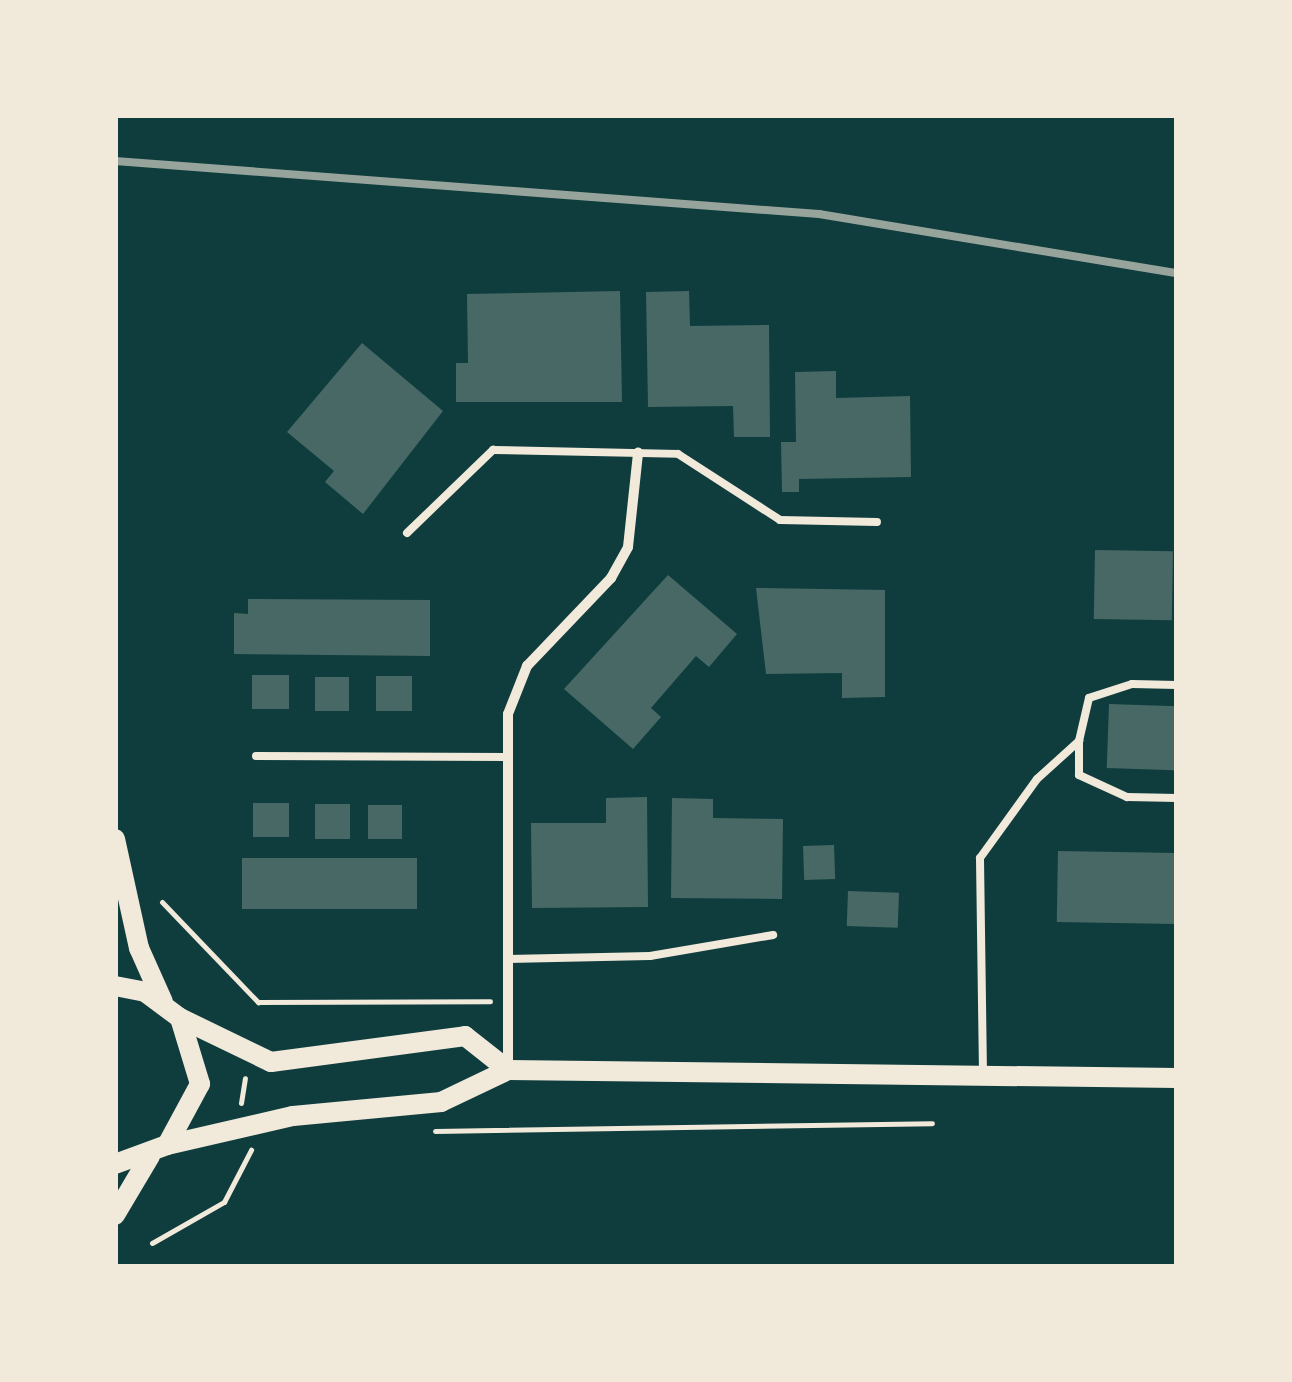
<!DOCTYPE html>
<html>
<head>
<meta charset="utf-8">
<style>
	body { margin:0 }
	#map { position:relative; width:1292px; height:1382px; overflow:hidden; background:#0f3d3e; font-family:"Sofia Sans Condensed",sans-serif }
	div>[style] { position:absolute }
	[style*='--x'] { left:calc(var(--x)*1px); top:calc(var(--y)*1px); width:calc(var(--w)*1px); rotate:calc(var(--a)*1deg) }
	.building>* { inset:0; background:#486865; transform-origin:0 0 }
	.path>* { height:5px; margin:-2.5px; padding:0 2.5px; transform-origin:2.5px; border-radius:2.5px; background:#f1e9da }
	.service>* { height:8px; margin:-4px; padding:0 4px; transform-origin:4px; border-radius:4px; background:#f1e9da }
	.minor>* { height:10px; margin:-5px; padding:0 5px; transform-origin:5px; border-radius:5px; background:#f1e9da }
	.secondary>* { height:20px; margin:-10px; padding:0 10px; transform-origin:10px; border-radius:10px; background:#f1e9da }
	.rail>* { height:8px; margin:-4px; padding:0 4px; transform-origin:4px; border-radius:4px; background:#97a49c }
	span { translate:-50% -50%; white-space:nowrap; text-align:center; line-height:1.15; -webkit-text-stroke:8px #f1e9da; paint-order:stroke }
	.frame { position:absolute; inset:0; border:118px solid #f1e9da; pointer-events:none }
</style>
</head>
<body>
<div id="map">
	<div class="building">
		<i style="clip-path:polygon(620px 291px,622px 402px,456px 402px,456px 363px,468px 363px,467px 294px)"></i>
		<i style="clip-path:polygon(689px 291px,690px 326px,769px 325px,770px 437px,734px 437px,733px 406px,648px 407px,646px 292px)"></i>
		<i style="clip-path:polygon(362px 343px,443px 411px,363px 514px,325px 482px,334px 471px,287px 432px)"></i>
		<i style="clip-path:polygon(836px 371px,836px 398px,910px 396px,911px 477px,799px 479px,799px 492px,782px 492px,781px 442px,796px 442px,795px 372px)"></i>
		<i style="left:1095px;top:550px;width:78px;height:69px;rotate:1deg"></i>
		<i style="clip-path:polygon(668px 575px,737px 634px,709px 667px,696px 656px,651px 708px,661px 717px,633px 749px,564px 689px)"></i>
		<i style="clip-path:polygon(756px 588px,885px 590px,885px 697px,842px 698px,842px 673px,766px 674px)"></i>
		<i style="clip-path:polygon(248px 599px,430px 600px,430px 656px,234px 654px,234px 613px,248px 614px)"></i>
		<i style="left:252px;top:675px;width:37px;height:34px"></i>
		<i style="left:412px;top:676px;width:35px;height:36px;rotate:90deg"></i>
		<i style="left:315px;top:677px;width:34px;height:34px"></i>
		<i style="left:1109px;top:704px;width:68px;height:64px;rotate:2deg"></i>
		<i style="clip-path:polygon(647px 797px,648px 907px,532px 908px,531px 823px,606px 823px,606px 798px)"></i>
		<i style="clip-path:polygon(672px 798px,713px 799px,713px 818px,783px 819px,782px 899px,671px 898px)"></i>
		<i style="left:253px;top:803px;width:36px;height:34px"></i>
		<i style="left:315px;top:804px;width:35px;height:35px"></i>
		<i style="left:368px;top:805px;width:34px;height:34px"></i>
		<i style="left:834px;top:845px;width:34px;height:31px;rotate:88deg"></i>
		<i style="left:1058px;top:851px;width:119px;height:71px;rotate:1deg"></i>
		<i style="left:242px;top:858px;width:175px;height:51px"></i>
		<i style="left:848px;top:891px;width:51px;height:35px;rotate:2deg"></i>
	</div>
	<div class="path">
		<i style="--x:162;--y:902;--w:139;--a:46.2"></i>
		<i style="--x:258;--y:1002;--w:232;--a:-0.2"></i>
		<i style="--x:241;--y:1103;--w:25;--a:-81"></i>
		<i style="--x:435;--y:1131;--w:497;--a:-0.9"></i>
		<i style="--x:152;--y:1243;--w:83;--a:-29.7"></i>
		<i style="--x:224;--y:1202;--w:59;--a:-62.6"></i>
	</div>
	<div class="service">
		<i style="--x:407;--y:533;--w:120;--a:-44"></i>
		<i style="--x:493;--y:450;--w:185;--a:1.2"></i>
		<i style="--x:678;--y:454;--w:121;--a:32.9"></i>
		<i style="--x:780;--y:520;--w:97;--a:1.2"></i>
		<i style="--x:1177;--y:685;--w:45;--a:-178.7"></i>
		<i style="--x:1132;--y:684;--w:45;--a:162"></i>
		<i style="--x:1089;--y:698;--w:44;--a:103.1"></i>
		<i style="--x:1079;--y:741;--w:34;--a:90"></i>
		<i style="--x:1079;--y:775;--w:53;--a:24.6"></i>
		<i style="--x:1127;--y:797;--w:50;--a:1.1"></i>
		<i style="--x:256;--y:756;--w:252;--a:0.2"></i>
		<i style="--x:508;--y:959;--w:142;--a:-1.2"></i>
		<i style="--x:650;--y:956;--w:125;--a:-9.7"></i>
		<i style="--x:983;--y:1074;--w:216;--a:-90.8"></i>
		<i style="--x:980;--y:858;--w:97;--a:-54.2"></i>
		<i style="--x:1037;--y:779;--w:57;--a:-42.1"></i>
	</div>
	<div class="minor">
		<i style="--x:508;--y:1069;--w:355;--a:-90"></i>
		<i style="--x:508;--y:714;--w:52;--a:-68.4"></i>
		<i style="--x:527;--y:666;--w:122;--a:-46.3"></i>
		<i style="--x:611;--y:578;--w:35;--a:-61"></i>
		<i style="--x:628;--y:547;--w:95;--a:-83.9"></i>
	</div>
	<div class="secondary">
		<i style="--x:115;--y:839;--w:112;--a:77.6"></i>
		<i style="--x:139;--y:948;--w:59;--a:66"></i>
		<i style="--x:115;--y:986;--w:31;--a:11"></i>
		<i style="--x:145;--y:992;--w:44;--a:36.6"></i>
		<i style="--x:180;--y:1018;--w:69;--a:73.1"></i>
		<i style="--x:200;--y:1084;--w:69;--a:118.4"></i>
		<i style="--x:167;--y:1145;--w:55;--a:159.9"></i>
		<i style="--x:180;--y:1018;--w:101;--a:25.8"></i>
		<i style="--x:271;--y:1062;--w:196;--a:-7.6"></i>
		<i style="--x:465;--y:1036;--w:55;--a:38.3"></i>
		<i style="--x:167;--y:1145;--w:129;--a:-13"></i>
		<i style="--x:293;--y:1116;--w:149;--a:-5.4"></i>
		<i style="--x:441;--y:1102;--w:74;--a:-25.5"></i>
		<i style="--x:508;--y:1070;--w:669;--a:0.69"></i>
		<i style="--x:115;--y:1215;--w:69;--a:-59.3"></i>
	</div>
	<div class="rail">
		<i style="--x:115;--y:161;--w:706;--a:4.31"></i>
		<i style="--x:819;--y:214;--w:363;--a:9.4"></i>
	</div>
	<div class="frame"></div>
</div>
</body>
</html>
